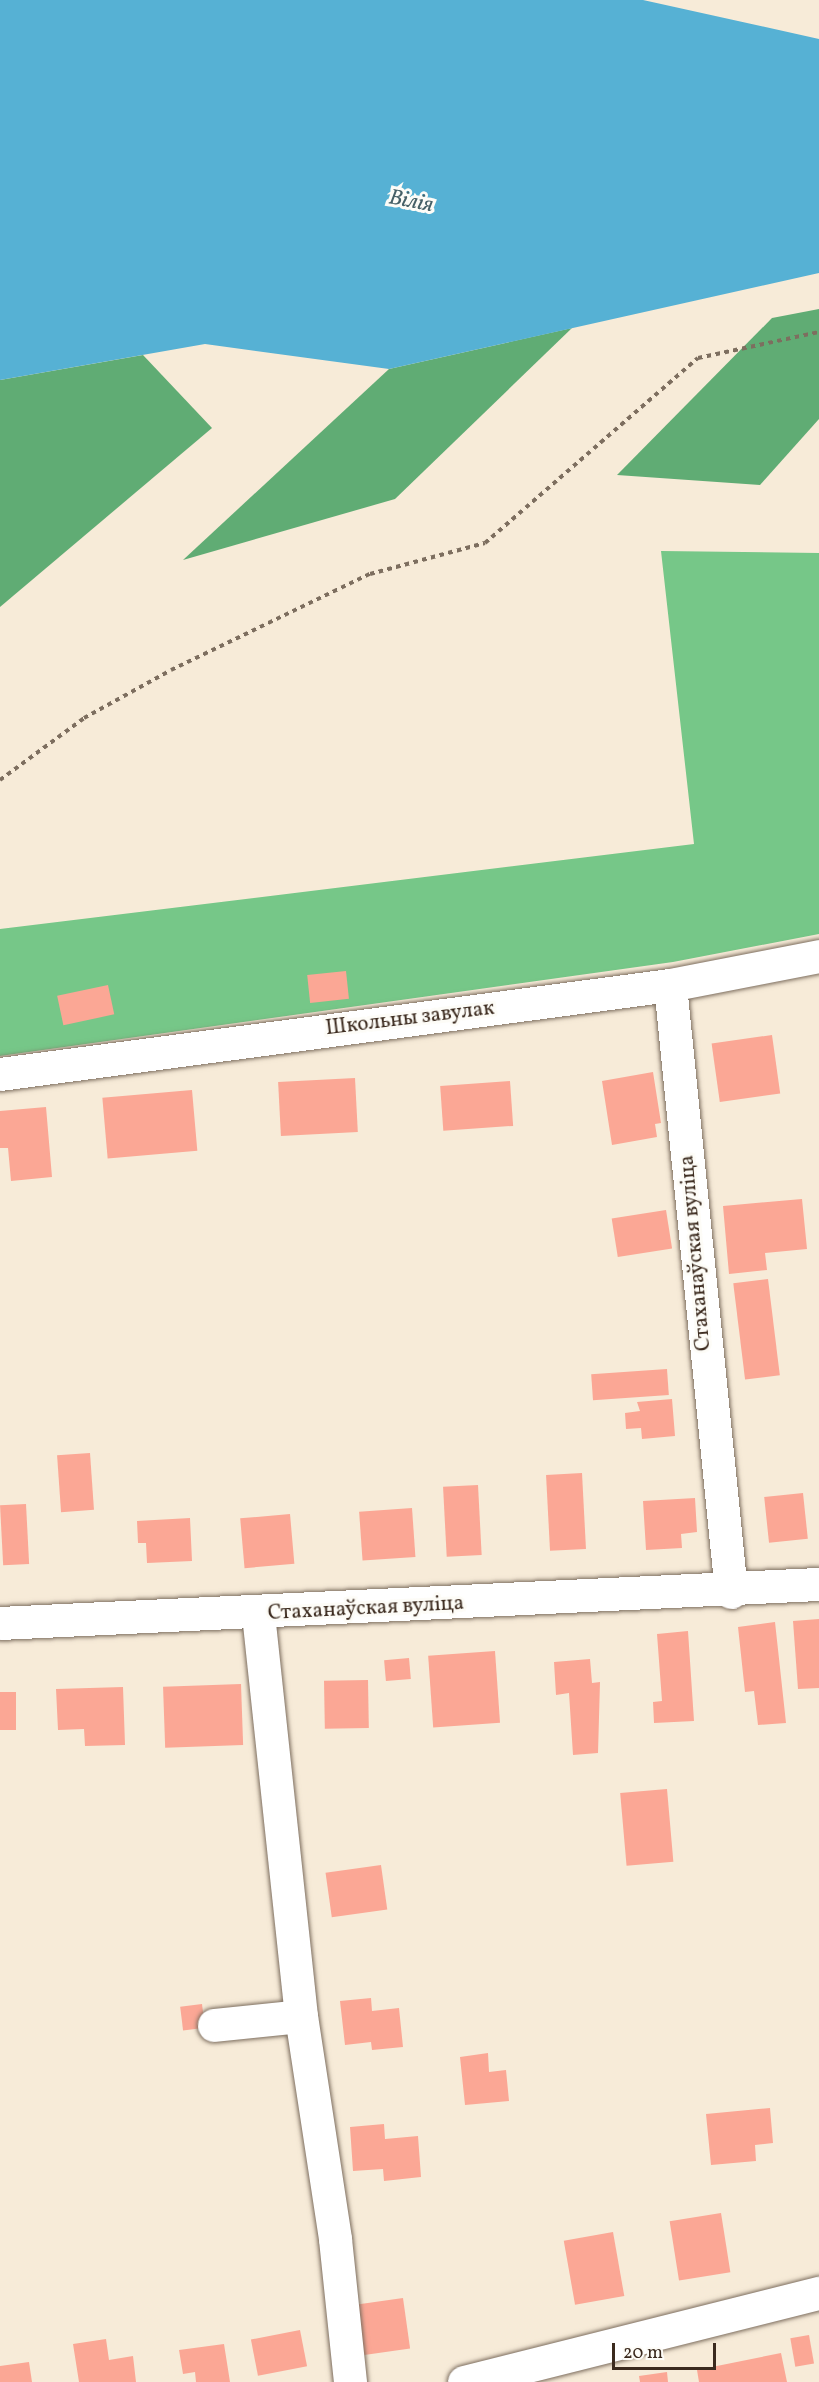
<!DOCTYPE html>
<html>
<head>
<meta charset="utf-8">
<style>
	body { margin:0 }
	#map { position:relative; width:819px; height:2382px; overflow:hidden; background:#f7ebd8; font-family:Vollkorn,serif }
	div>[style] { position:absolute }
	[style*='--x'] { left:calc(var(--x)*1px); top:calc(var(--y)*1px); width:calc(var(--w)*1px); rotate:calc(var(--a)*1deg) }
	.green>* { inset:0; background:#76c788 }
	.forest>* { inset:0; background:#60ac74 }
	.water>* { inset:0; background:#56b1d4 }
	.building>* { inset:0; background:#fba795; transform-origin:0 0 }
	.path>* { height:4px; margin-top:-2px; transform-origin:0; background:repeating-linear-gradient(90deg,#7d6e5f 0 4.5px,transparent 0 9px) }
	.roads { filter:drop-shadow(0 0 2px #7d6e5f) drop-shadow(0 0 2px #7d6e5f) }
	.minor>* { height:33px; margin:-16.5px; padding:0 16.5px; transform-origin:16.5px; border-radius:16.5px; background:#fff }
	span { translate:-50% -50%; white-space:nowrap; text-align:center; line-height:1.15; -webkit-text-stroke:6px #fdfcf7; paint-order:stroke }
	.street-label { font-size:21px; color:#3b2a1e }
	.water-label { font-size:22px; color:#466067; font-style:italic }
	.scale { position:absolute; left:612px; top:2343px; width:104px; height:27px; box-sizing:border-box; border:3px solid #3b2a1e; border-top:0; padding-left:8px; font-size:18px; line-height:21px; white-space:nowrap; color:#3b2a1e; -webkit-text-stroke:4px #fdfcf7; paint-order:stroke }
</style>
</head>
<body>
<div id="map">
	<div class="green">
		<i style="clip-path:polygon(661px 551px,819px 553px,819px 934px,673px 962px,0 1056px,0 929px,694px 844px)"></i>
	</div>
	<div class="forest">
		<i style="clip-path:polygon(819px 309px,819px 419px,760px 485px,617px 475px,772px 318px)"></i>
		<i style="clip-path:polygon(572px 328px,395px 499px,183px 560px,389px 369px)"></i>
		<i style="clip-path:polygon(143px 355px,212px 428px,0 607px,0 380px)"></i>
	</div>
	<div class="water">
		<i style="clip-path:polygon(0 0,643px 0,819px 39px,819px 273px,389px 369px,205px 344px,0 380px)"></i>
	</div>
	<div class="building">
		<i style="left:346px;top:971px;width:28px;height:39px;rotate:84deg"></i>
		<i style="left:108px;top:985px;width:30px;height:52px;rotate:78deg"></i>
		<i style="left:772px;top:1035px;width:59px;height:61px;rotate:82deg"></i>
		<i style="clip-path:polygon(653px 1072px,661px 1123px,655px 1124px,657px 1137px,612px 1145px,602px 1081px)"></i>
		<i style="left:355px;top:1078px;width:54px;height:77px;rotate:87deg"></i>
		<i style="left:510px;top:1081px;width:45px;height:70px;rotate:86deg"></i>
		<i style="left:192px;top:1090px;width:61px;height:90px;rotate:85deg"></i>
		<i style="clip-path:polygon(46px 1107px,52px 1177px,11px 1181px,8px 1148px,0 1148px,0 1111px)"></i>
		<i style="clip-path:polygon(802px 1199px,807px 1249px,765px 1253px,767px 1270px,729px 1274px,723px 1206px)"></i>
		<i style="left:666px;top:1210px;width:39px;height:55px;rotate:81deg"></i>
		<i style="left:768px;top:1279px;width:97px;height:35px;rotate:83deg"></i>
		<i style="left:667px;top:1369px;width:26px;height:76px;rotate:86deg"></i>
		<i style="clip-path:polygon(672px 1399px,675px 1436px,642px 1439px,641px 1428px,626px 1429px,625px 1413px,640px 1411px,637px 1402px)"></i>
		<i style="left:90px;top:1453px;width:57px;height:33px;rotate:86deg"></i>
		<i style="left:582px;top:1473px;width:76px;height:36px;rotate:87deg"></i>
		<i style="left:478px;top:1485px;width:70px;height:35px;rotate:87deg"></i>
		<i style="left:803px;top:1493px;width:46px;height:39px;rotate:84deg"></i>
		<i style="clip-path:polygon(695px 1498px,697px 1532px,681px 1534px,682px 1548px,646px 1550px,643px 1501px)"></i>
		<i style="left:26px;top:1504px;width:60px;height:26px;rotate:87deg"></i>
		<i style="left:412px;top:1508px;width:49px;height:53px;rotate:86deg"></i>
		<i style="left:290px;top:1514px;width:50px;height:50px;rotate:85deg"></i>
		<i style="clip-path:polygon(190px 1518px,192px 1561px,147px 1563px,146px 1543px,138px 1543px,137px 1521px)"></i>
		<i style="clip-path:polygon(819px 1619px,819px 1688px,798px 1689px,793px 1621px)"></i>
		<i style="clip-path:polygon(775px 1622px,786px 1723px,758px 1725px,754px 1691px,745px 1692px,738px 1627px)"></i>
		<i style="clip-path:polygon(688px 1631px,694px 1721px,654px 1723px,653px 1702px,662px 1701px,657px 1634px)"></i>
		<i style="left:495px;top:1651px;width:72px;height:67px;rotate:86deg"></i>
		<i style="left:409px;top:1658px;width:21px;height:25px;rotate:85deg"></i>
		<i style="clip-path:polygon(590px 1659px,592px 1683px,600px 1682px,598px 1753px,573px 1755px,569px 1693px,556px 1695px,554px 1662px)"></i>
		<i style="left:368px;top:1680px;width:48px;height:44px;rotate:89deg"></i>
		<i style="left:241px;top:1684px;width:61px;height:78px;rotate:88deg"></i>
		<i style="clip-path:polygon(123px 1687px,125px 1745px,85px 1746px,84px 1729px,58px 1730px,56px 1689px)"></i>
		<i style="left:0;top:1692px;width:16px;height:38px"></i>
		<i style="left:667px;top:1789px;width:73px;height:47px;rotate:85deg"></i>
		<i style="left:381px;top:1865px;width:45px;height:56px;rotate:82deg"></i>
		<i style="clip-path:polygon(371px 1998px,372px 2011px,399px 2008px,403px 2047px,372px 2050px,371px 2042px,345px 2045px,340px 2001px)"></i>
		<i style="left:202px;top:2004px;width:24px;height:22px;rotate:83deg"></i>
		<i style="clip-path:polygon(488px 2053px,489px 2072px,506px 2070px,509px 2101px,465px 2105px,460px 2057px)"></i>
		<i style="clip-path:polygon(770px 2108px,773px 2143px,755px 2145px,756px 2161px,711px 2165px,706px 2114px)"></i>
		<i style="clip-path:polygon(384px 2124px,385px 2139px,418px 2136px,421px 2177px,384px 2181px,383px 2169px,353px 2171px,350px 2127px)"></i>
		<i style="left:721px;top:2213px;width:60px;height:52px;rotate:81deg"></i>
		<i style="left:613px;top:2232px;width:65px;height:50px;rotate:80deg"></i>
		<i style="left:403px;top:2298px;width:51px;height:48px;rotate:82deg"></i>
		<i style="left:300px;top:2330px;width:37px;height:50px;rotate:79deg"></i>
		<i style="left:809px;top:2335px;width:29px;height:19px;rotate:80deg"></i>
		<i style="clip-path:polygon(106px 2339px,109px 2360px,133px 2356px,136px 2382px,79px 2382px,73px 2344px)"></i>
		<i style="clip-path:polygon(224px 2344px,230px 2382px,196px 2382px,195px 2372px,183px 2374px,179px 2350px)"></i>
		<i style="clip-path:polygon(781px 2353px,787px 2382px,699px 2382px,697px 2370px)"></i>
		<i style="clip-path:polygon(29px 2362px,32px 2382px,0 2382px,0 2366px)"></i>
		<i style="clip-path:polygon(667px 2372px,668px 2382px,640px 2382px,639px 2376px)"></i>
	</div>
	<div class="path">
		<i style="--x:0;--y:780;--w:104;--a:-36.4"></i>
		<i style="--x:84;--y:718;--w:99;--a:-28.9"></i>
		<i style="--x:171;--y:670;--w:221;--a:-25.8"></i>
		<i style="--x:370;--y:574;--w:119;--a:-15.1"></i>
		<i style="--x:485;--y:543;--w:282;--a:-41"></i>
		<i style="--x:698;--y:358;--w:124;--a:-12.1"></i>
	</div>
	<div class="roads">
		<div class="minor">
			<i style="--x:670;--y:985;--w:610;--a:84.26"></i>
			<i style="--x:0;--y:1074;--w:676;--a:-7.57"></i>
			<i style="--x:670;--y:985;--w:152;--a:-11"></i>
			<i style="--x:258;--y:1614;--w:404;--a:83.9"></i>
			<i style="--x:301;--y:2016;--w:226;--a:81.3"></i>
			<i style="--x:335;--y:2239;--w:144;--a:84"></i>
			<i style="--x:0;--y:1623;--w:820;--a:-2.73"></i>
			<i style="--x:214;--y:2025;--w:87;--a:-5.9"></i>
			<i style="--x:464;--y:2382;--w:366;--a:-14.1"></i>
		</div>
	</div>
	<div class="street-label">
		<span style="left:410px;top:1019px;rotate:-7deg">Школьны завулак</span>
		<span style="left:696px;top:1253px;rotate:-95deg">Стаханаўская вуліца</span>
		<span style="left:366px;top:1609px;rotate:-3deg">Стаханаўская вуліца</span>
	</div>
	<div class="water-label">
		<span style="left:411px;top:202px;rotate:11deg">Вілія</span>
	</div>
	<div class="scale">20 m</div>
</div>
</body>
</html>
